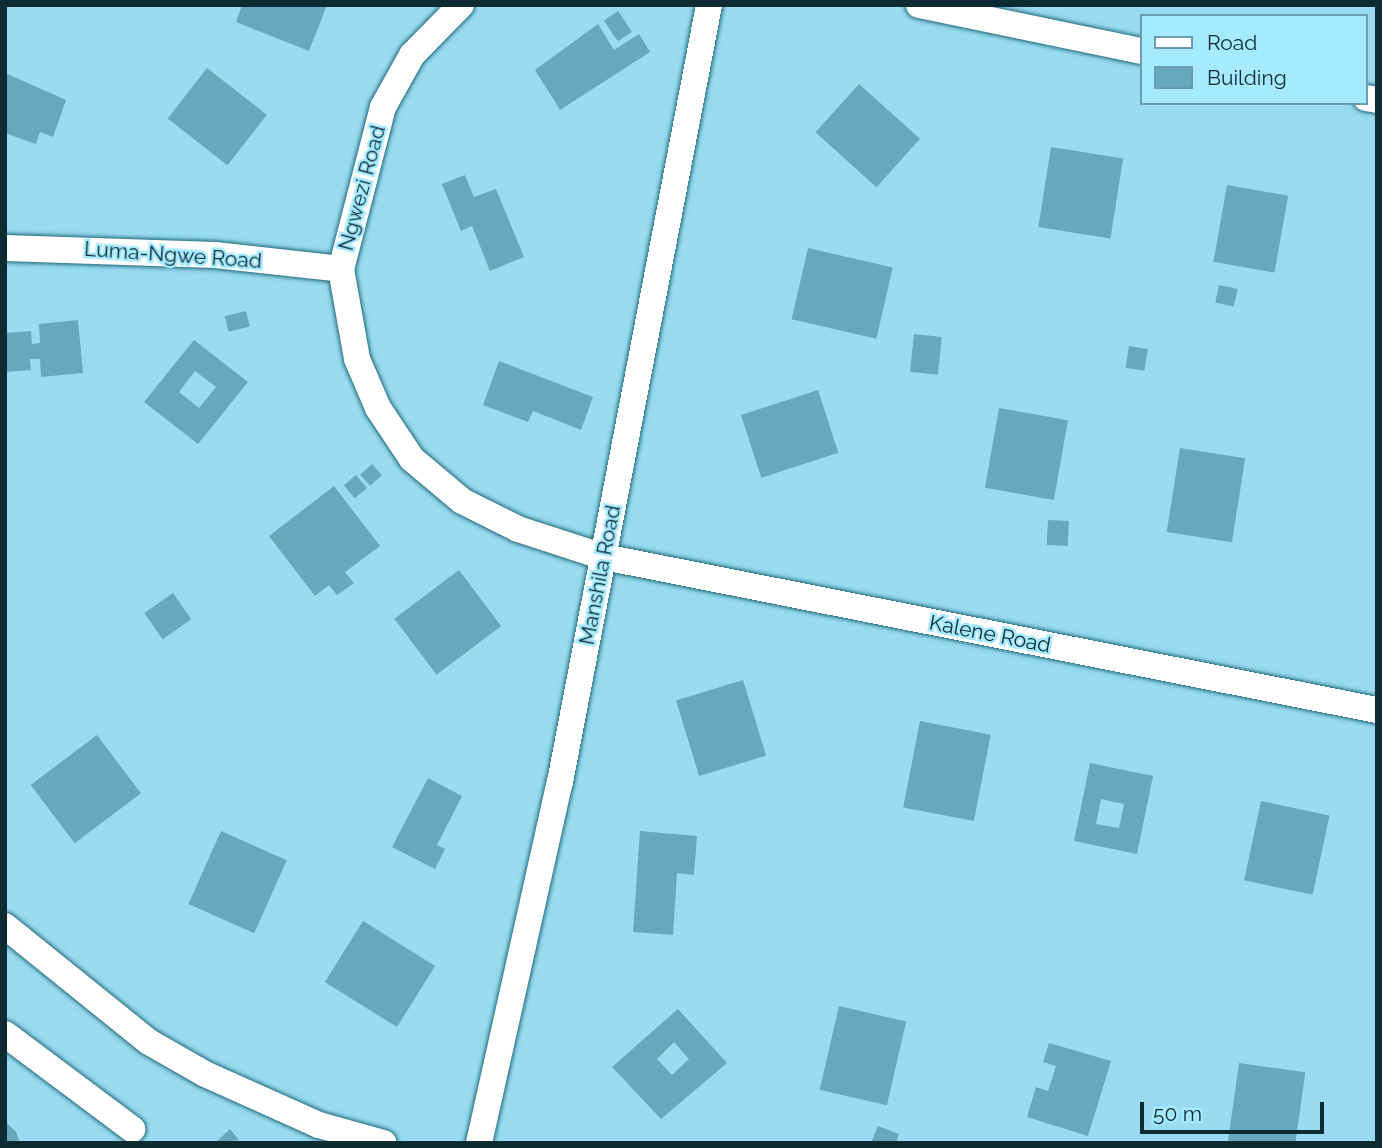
<!DOCTYPE html>
<html>
<head>
<meta charset="utf-8">
<style>
	body { margin:0 }
	#map { position:relative; width:1382px; height:1148px; overflow:hidden; background:#99dcf1; font-family:Raleway,sans-serif }
	div>[style] { position:absolute }
	[style*='--x'] { left:calc(var(--x)*1px); top:calc(var(--y)*1px); width:calc(var(--w)*1px); rotate:calc(var(--a)*1deg) }
	.building>* { inset:0; background:#66a8bc; transform-origin:0 0 }
	.roads { filter:drop-shadow(0 0 2px #22687b) drop-shadow(0 0 2px #22687b) }
	.minor>* { height:26px; margin:-13px; padding:0 13px; transform-origin:13px; border-radius:13px; background:#fff }
	span { translate:-50% -50%; white-space:nowrap; text-align:center; line-height:1.15; -webkit-text-stroke:5px #a6eaff; paint-order:stroke }
	.street-label { font-size:21px; color:#0e2a32 }
	.frame { position:absolute; inset:0; border:7px solid #0e2a32; pointer-events:none }
	.legend { position:absolute; left:1140px; top:14px; width:228px; height:91px; box-sizing:border-box; background:#a6eaff; border:2px solid #699dad; margin:0; padding:9px 12px; list-style:none; font-size:21px; color:#0e2a32 }
	.legend li { display:flex; align-items:center; gap:14px; height:35px }
	.legend b { width:35px; border:2px solid #699dad }
	.scale { position:absolute; left:1140px; top:1102px; width:184px; height:32px; box-sizing:border-box; border:4px solid #0e2a32; border-top:0; padding-left:9px; font-size:21px; line-height:24px; white-space:nowrap; color:#0e2a32; -webkit-text-stroke:5px #a6eaff; paint-order:stroke }
</style>
</head>
<body>
<div id="map">
	<div class="building">
		<i style="clip-path:polygon(242px 5px,327px 5px,309px 51px,236px 22px)"></i>
		<i style="left:618px;top:11px;width:25px;height:17px;rotate:56deg"></i>
		<i style="clip-path:polygon(598px 24px,614px 50px,639px 34px,650px 52px,560px 110px,535px 70px)"></i>
		<i style="left:207px;top:68px;width:76px;height:64px;rotate:38deg"></i>
		<i style="clip-path:polygon(5px 73px,66px 100px,53px 137px,40px 132px,36px 144px,5px 133px)"></i>
		<i style="left:859px;top:84px;width:82px;height:65px;rotate:42deg"></i>
		<i style="left:1051px;top:147px;width:73px;height:81px;rotate:9deg"></i>
		<i style="clip-path:polygon(465px 175px,474px 197px,496px 189px,524px 257px,490px 271px,472px 226px,461px 231px,442px 184px)"></i>
		<i style="left:1227px;top:185px;width:62px;height:78px;rotate:10deg"></i>
		<i style="left:808px;top:248px;width:87px;height:73px;rotate:13deg"></i>
		<i style="left:1219px;top:285px;width:19px;height:18px;rotate:12deg"></i>
		<i style="left:246px;top:311px;width:16px;height:22px;rotate:76deg"></i>
		<i style="clip-path:polygon(78px 320px,83px 373px,41px 377px,40px 359px,30px 359px,31px 370px,5px 372px,5px 333px,31px 331px,32px 344px,40px 343px,39px 324px)"></i>
		<i style="left:914px;top:334px;width:28px;height:38px;rotate:6deg"></i>
		<i style="clip-path:polygon(evenodd,194px 340px,248px 382px,198px 444px,144px 402px,194px 340px,195px 371px,216px 387px,199px 408px,179px 392px,195px 371px)"></i>
		<i style="left:1129px;top:346px;width:19px;height:22px;rotate:9deg"></i>
		<i style="clip-path:polygon(499px 361px,593px 397px,581px 430px,533px 411px,528px 422px,483px 405px)"></i>
		<i style="left:818px;top:390px;width:66px;height:81px;rotate:72deg"></i>
		<i style="left:999px;top:408px;width:70px;height:81px;rotate:10deg"></i>
		<i style="left:1180px;top:448px;width:66px;height:85px;rotate:9deg"></i>
		<i style="left:372px;top:464px;width:15px;height:16px;rotate:48deg"></i>
		<i style="left:356px;top:475px;width:17px;height:16px;rotate:50deg"></i>
		<i style="clip-path:polygon(334px 486px,380px 546px,345px 572px,354px 583px,337px 595px,329px 585px,315px 596px,269px 536px)"></i>
		<i style="left:1048px;top:520px;width:21px;height:25px;rotate:3deg"></i>
		<i style="left:459px;top:570px;width:70px;height:81px;rotate:53deg"></i>
		<i style="left:173px;top:593px;width:32px;height:35px;rotate:55deg"></i>
		<i style="left:743px;top:680px;width:79px;height:70px;rotate:73deg"></i>
		<i style="left:920px;top:721px;width:72px;height:88px;rotate:11deg"></i>
		<i style="left:97px;top:735px;width:73px;height:83px;rotate:53deg"></i>
		<i style="clip-path:polygon(evenodd,1090px 763px,1153px 776px,1137px 854px,1074px 841px,1090px 763px,1101px 799px,1124px 804px,1119px 828px,1096px 824px,1101px 799px)"></i>
		<i style="clip-path:polygon(428px 778px,462px 796px,437px 845px,445px 849px,435px 869px,392px 847px)"></i>
		<i style="left:1261px;top:801px;width:70px;height:81px;rotate:12deg"></i>
		<i style="left:221px;top:831px;width:72px;height:80px;rotate:24deg"></i>
		<i style="clip-path:polygon(640px 831px,697px 836px,694px 875px,677px 873px,673px 935px,633px 932px)"></i>
		<i style="left:363px;top:921px;width:85px;height:72px;rotate:32deg"></i>
		<i style="left:839px;top:1006px;width:69px;height:86px;rotate:13deg"></i>
		<i style="clip-path:polygon(evenodd,678px 1009px,727px 1063px,661px 1119px,612px 1067px,678px 1009px,674px 1042px,689px 1059px,672px 1075px,657px 1059px,674px 1042px)"></i>
		<i style="clip-path:polygon(1049px 1043px,1111px 1061px,1088px 1136px,1027px 1117px,1036px 1087px,1048px 1091px,1056px 1066px,1043px 1062px)"></i>
		<i style="left:1239px;top:1063px;width:67px;height:80px;rotate:8deg"></i>
		<i style="clip-path:polygon(5px 1121px,16px 1132px,20px 1143px,5px 1143px)"></i>
		<i style="clip-path:polygon(878px 1126px,899px 1134px,896px 1143px,871px 1143px)"></i>
		<i style="clip-path:polygon(230px 1129px,239px 1140px,215px 1143px)"></i>
	</div>
	<div class="roads">
		<div class="minor">
			<i style="--x:461;--y:5;--w:70;--a:134.4"></i>
			<i style="--x:412;--y:55;--w:60;--a:119.1"></i>
			<i style="--x:383;--y:107;--w:167;--a:104.5"></i>
			<i style="--x:341;--y:269;--w:91;--a:79.9"></i>
			<i style="--x:357;--y:359;--w:53;--a:66.8"></i>
			<i style="--x:378;--y:408;--w:61;--a:56.3"></i>
			<i style="--x:412;--y:459;--w:65;--a:40"></i>
			<i style="--x:462;--y:501;--w:63;--a:26.6"></i>
			<i style="--x:518;--y:529;--w:90;--a:18"></i>
			<i style="--x:604;--y:557;--w:788;--a:11.2"></i>
			<i style="--x:919;--y:5;--w:228;--a:11.7"></i>
			<i style="--x:1366;--y:98;--w:11;--a:10"></i>
			<i style="--x:5;--y:248;--w:210;--a:1.9"></i>
			<i style="--x:215;--y:255;--w:127;--a:6.3"></i>
			<i style="--x:5;--y:926;--w:185;--a:38.9"></i>
			<i style="--x:149;--y:1042;--w:64;--a:29.7"></i>
			<i style="--x:205;--y:1074;--w:125;--a:24.1"></i>
			<i style="--x:319;--y:1125;--w:67;--a:15.5"></i>
			<i style="--x:5;--y:1034;--w:159;--a:36.8"></i>
			<i style="--x:479;--y:1143;--w:370;--a:-77.4"></i>
			<i style="--x:560;--y:782;--w:791;--a:-79.14"></i>
		</div>
	</div>
	<div class="street-label">
		<span style="left:362px;top:188px;rotate:-75deg">Ngwezi Road</span>
		<span style="left:173px;top:255px;rotate:4deg">Luma-Ngwe Road</span>
		<span style="left:600px;top:575px;rotate:-79deg">Manshila Road</span>
		<span style="left:990px;top:634px;rotate:11deg">Kalene Road</span>
	</div>
	<div class="frame"></div>
	<ul class="legend">
	<li><b style="height:9px;background:#fff"></b>Road</li>
	<li><b style="height:19px;background:#66a8bc"></b>Building</li>
	</ul>
	<div class="scale">50 m</div>
</div>
</body>
</html>
